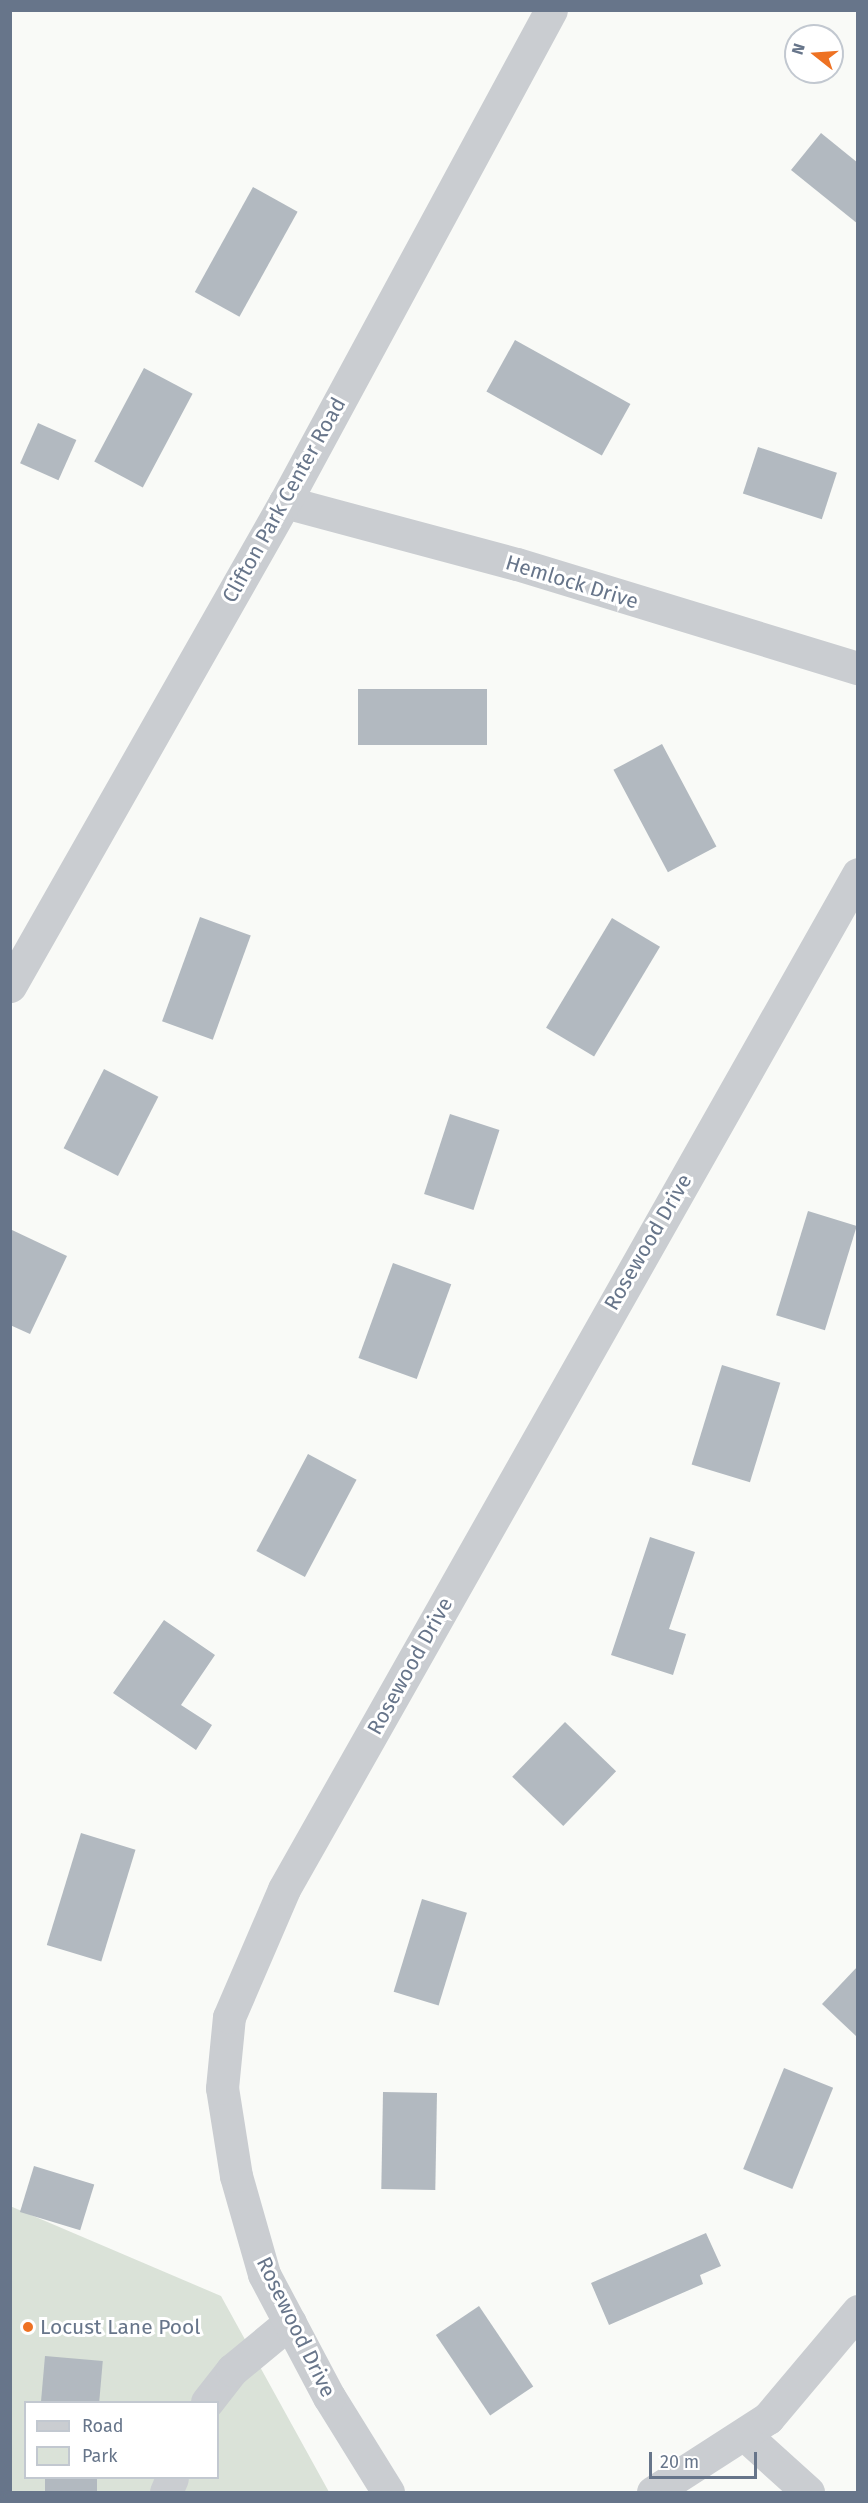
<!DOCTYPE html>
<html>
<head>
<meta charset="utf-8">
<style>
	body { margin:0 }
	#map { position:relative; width:868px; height:2503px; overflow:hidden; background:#f9faf7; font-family:"Fira Sans",sans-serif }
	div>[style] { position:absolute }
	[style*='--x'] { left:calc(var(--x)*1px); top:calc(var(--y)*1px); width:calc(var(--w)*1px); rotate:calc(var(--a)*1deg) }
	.green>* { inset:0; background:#dae2d8 }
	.building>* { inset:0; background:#b2b9c0; transform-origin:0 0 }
	.minor>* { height:33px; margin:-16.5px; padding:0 16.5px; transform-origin:16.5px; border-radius:16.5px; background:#cacdd1 }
	.dots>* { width:16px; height:16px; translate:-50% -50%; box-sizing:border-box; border:3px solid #fff; border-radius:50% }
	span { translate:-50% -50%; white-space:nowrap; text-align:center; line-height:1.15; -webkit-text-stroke:6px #fff; paint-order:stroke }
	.street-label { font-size:21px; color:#67758a }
	.poi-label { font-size:21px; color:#67758a }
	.left { translate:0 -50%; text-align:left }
	.frame { position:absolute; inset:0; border:12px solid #67758a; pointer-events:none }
	.legend { position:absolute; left:24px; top:2401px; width:195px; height:78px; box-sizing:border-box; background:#fff; border:2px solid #c2c8d0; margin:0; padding:8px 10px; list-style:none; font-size:18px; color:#67758a }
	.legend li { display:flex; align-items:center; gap:12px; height:30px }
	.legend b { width:30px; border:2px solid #c2c8d0 }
	.north { position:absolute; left:784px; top:24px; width:60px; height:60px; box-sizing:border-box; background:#fff; border:2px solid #c2c8d0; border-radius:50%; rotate:287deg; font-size:16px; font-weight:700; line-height:24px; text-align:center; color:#67758a }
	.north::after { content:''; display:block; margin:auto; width:21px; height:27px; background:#ee7223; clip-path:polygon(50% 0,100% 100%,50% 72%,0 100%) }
	.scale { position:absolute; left:649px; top:2452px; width:108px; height:27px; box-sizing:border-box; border:3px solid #67758a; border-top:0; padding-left:8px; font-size:18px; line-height:21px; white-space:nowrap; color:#67758a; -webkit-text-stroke:4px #fff; paint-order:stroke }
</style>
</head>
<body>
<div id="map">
	<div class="green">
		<i style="clip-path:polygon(evenodd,10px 2206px,221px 2296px,329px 2492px,11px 2492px,10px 2206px,26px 2402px,218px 2402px,218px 2478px,26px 2478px,26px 2402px)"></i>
	</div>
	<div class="building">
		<i style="clip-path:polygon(821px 133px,858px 163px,858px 224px,791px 170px)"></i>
		<i style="left:253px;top:187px;width:51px;height:120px;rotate:29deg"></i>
		<i style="left:515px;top:340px;width:132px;height:59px;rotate:29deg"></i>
		<i style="left:144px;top:368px;width:55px;height:106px;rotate:28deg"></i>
		<i style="left:38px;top:423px;width:42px;height:44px;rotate:24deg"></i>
		<i style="left:758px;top:447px;width:83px;height:49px;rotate:18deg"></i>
		<i style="left:487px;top:689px;width:56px;height:129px;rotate:90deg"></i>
		<i style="left:662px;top:744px;width:116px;height:55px;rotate:62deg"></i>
		<i style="left:200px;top:917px;width:54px;height:111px;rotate:20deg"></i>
		<i style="left:612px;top:918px;width:56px;height:128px;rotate:31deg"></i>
		<i style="left:104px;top:1069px;width:61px;height:89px;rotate:27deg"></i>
		<i style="left:450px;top:1114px;width:52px;height:84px;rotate:18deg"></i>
		<i style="left:808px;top:1211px;width:51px;height:109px;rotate:17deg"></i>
		<i style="clip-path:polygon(12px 1230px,67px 1256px,30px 1334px,10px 1325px)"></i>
		<i style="left:393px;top:1263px;width:62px;height:101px;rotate:20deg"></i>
		<i style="left:722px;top:1365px;width:61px;height:104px;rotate:17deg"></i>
		<i style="left:308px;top:1454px;width:55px;height:110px;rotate:28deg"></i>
		<i style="clip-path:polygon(650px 1537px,695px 1552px,669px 1629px,686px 1634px,673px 1675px,611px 1655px)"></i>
		<i style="clip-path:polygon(164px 1620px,215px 1655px,181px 1705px,212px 1725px,196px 1750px,113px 1693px)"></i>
		<i style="left:565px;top:1722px;width:71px;height:76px;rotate:44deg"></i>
		<i style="left:81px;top:1833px;width:57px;height:117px;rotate:17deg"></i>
		<i style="left:422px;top:1899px;width:47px;height:97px;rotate:17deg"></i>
		<i style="clip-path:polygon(858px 1966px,858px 2035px,856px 2036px,822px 2004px)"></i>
		<i style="left:784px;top:2068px;width:53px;height:109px;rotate:22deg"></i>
		<i style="left:383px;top:2092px;width:54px;height:97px;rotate:1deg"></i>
		<i style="left:34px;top:2166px;width:63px;height:48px;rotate:17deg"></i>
		<i style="clip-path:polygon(706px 2233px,721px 2266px,700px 2275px,703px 2284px,609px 2325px,591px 2283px)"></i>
		<i style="left:479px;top:2306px;width:97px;height:52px;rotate:56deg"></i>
		<i style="left:45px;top:2356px;width:58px;height:46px;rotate:5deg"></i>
		<i style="left:45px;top:2478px;width:52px;height:14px"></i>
	</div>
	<div class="minor">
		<i style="--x:285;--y:502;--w:240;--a:15"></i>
		<i style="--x:517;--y:564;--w:357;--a:17"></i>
		<i style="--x:10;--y:986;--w:557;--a:-60.4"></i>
		<i style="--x:285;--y:502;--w:559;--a:-61.6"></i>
		<i style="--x:207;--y:2402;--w:41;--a:-52"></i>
		<i style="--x:232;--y:2370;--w:75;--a:-39.6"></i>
		<i style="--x:745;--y:2435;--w:85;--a:42.1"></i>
		<i style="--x:166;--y:2492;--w:15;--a:-67"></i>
		<i style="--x:388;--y:2492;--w:112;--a:-121.8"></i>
		<i style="--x:329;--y:2397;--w:139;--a:-117.9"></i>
		<i style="--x:264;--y:2274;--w:102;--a:-105.9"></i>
		<i style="--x:236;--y:2176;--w:89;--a:-99"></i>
		<i style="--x:222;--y:2088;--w:71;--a:-84.4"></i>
		<i style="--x:229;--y:2017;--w:139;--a:-66.7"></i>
		<i style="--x:284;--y:1889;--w:1166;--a:-60.51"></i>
		<i style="--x:653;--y:2492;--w:137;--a:-32.8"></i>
		<i style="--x:768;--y:2418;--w:140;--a:-49.9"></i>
	</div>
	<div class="dots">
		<i style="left:28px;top:2327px;background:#ee7223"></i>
	</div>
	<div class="street-label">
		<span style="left:284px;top:500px;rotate:-61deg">Clifton Park Center Road</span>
		<span style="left:572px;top:582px;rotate:17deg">Hemlock Drive</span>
		<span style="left:648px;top:1242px;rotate:-60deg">Rosewood Drive</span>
		<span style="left:410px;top:1666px;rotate:-61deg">Rosewood Drive</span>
		<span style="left:296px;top:2327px;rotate:64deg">Rosewood Drive</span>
	</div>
	<div class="poi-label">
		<span class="left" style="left:40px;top:2327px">Locust Lane Pool</span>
	</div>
	<div class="frame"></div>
	<ul class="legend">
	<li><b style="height:8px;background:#cacdd1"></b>Road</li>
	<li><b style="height:16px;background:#dae2d8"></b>Park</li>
	</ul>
	<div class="north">N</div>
	<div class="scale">20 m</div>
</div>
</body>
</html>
